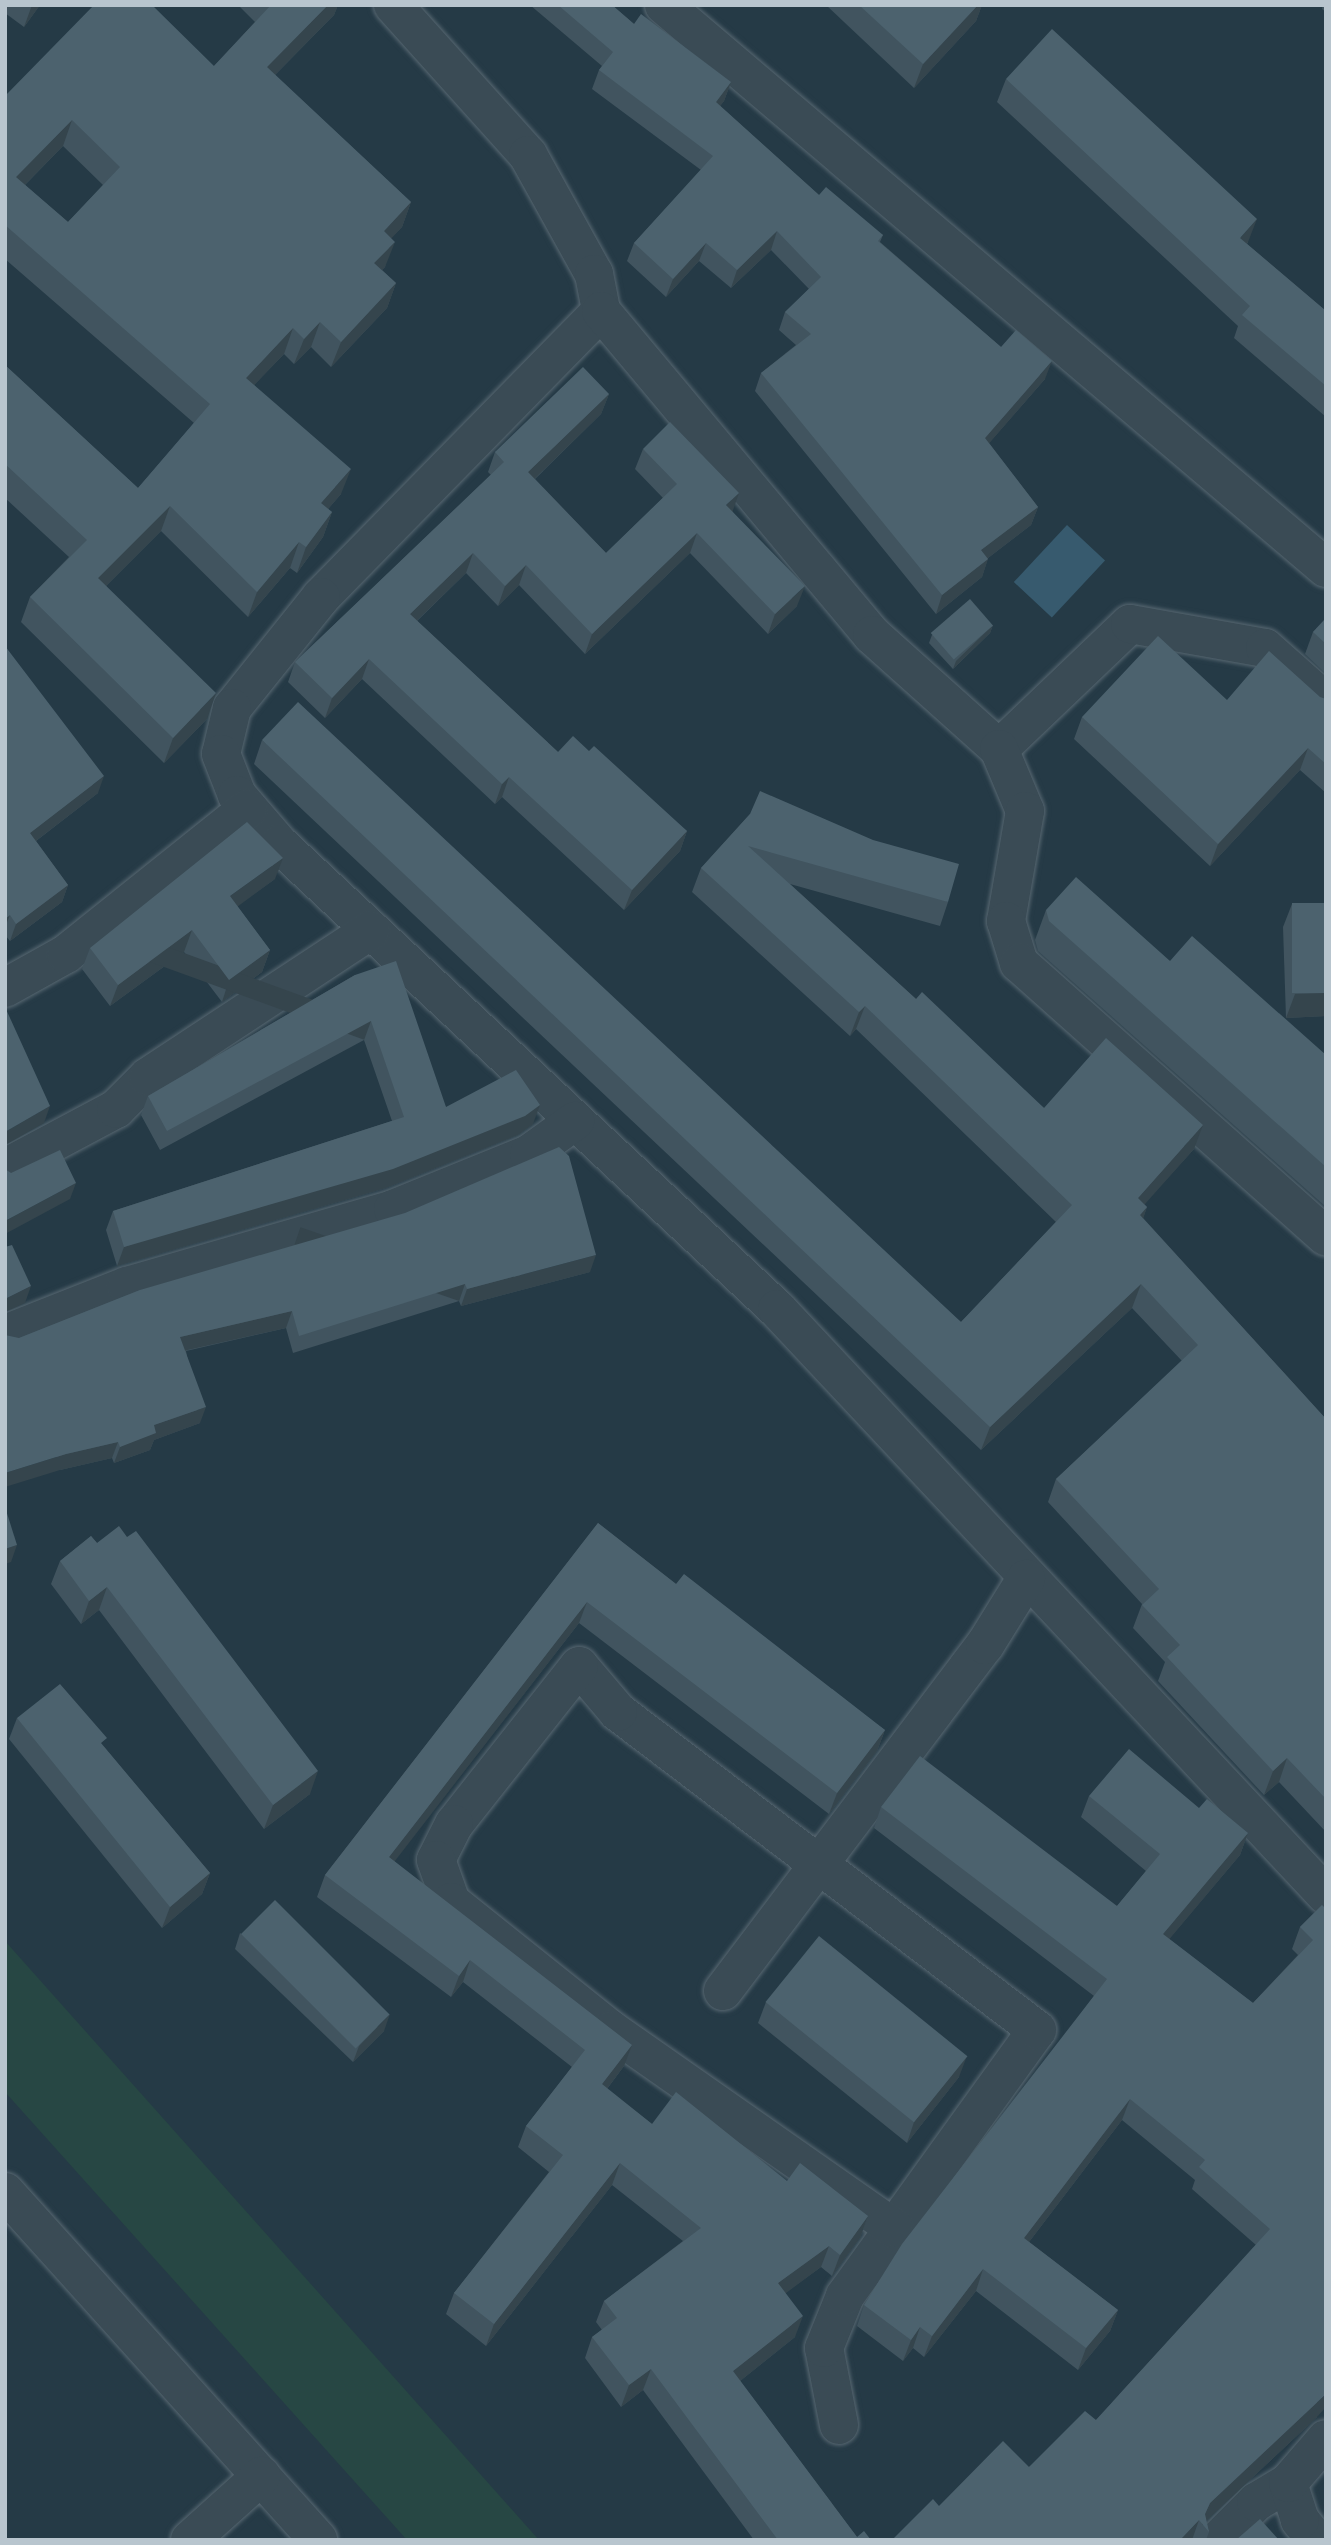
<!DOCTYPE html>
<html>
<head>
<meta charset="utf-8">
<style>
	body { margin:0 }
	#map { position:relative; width:1331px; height:2545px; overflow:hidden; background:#253a46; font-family:"Roboto Condensed",sans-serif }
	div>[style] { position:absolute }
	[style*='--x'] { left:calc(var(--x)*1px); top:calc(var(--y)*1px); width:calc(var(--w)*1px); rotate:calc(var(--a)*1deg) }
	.green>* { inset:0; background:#274744 }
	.water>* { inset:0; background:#375a6e; transform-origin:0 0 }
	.roads { filter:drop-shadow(0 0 2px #586872) drop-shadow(0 0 2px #586872) }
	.minor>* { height:38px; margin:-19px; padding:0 19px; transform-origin:19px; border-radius:19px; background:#3a4b55 }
	.wall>* { inset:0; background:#41545f }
	.shaded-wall>* { inset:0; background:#35454d; transform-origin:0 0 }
	.building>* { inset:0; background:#4c626e; transform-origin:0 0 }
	span { translate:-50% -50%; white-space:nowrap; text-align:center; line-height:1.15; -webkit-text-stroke:6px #1e303b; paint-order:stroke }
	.frame { position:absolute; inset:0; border:7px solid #b8c5ce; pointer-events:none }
</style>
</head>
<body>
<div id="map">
	<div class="green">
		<i style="clip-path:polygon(5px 1941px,539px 2540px,407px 2540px,5px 2092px)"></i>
	</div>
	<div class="water">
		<i style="left:1067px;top:525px;width:52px;height:78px;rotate:43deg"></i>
	</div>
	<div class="roads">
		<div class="minor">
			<i style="--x:393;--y:5;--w:202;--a:48"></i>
			<i style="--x:528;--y:155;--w:136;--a:61"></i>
			<i style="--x:594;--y:274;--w:38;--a:79"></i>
			<i style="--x:601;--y:311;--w:400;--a:134.4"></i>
			<i style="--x:321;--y:597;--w:142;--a:128.7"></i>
			<i style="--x:232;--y:708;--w:47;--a:103.4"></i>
			<i style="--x:221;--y:754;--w:44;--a:68.7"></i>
			<i style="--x:237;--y:795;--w:65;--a:49.4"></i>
			<i style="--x:279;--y:844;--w:681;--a:43.04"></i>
			<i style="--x:777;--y:1309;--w:803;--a:46.87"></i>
			<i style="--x:664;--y:5;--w:869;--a:40.38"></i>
			<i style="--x:601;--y:311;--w:422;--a:50.1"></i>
			<i style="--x:872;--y:635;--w:171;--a:41.9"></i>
			<i style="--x:999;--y:749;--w:181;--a:-43.7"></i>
			<i style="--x:1130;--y:624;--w:137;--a:10.1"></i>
			<i style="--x:1265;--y:648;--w:81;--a:41.5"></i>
			<i style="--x:999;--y:749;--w:67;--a:67.2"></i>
			<i style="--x:1025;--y:811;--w:112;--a:99.8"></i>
			<i style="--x:1006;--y:921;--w:44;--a:72.8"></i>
			<i style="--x:1019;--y:963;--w:411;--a:41.7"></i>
			<i style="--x:5;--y:988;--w:70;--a:-29.1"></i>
			<i style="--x:66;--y:954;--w:233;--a:-38.7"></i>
			<i style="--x:5;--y:1168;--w:126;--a:-28"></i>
			<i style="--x:116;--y:1109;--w:45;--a:-45"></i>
			<i style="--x:148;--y:1077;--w:267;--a:-33.4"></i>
			<i style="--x:5;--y:1334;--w:131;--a:-21.5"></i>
			<i style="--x:127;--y:1286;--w:277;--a:-16.1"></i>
			<i style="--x:393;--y:1209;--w:147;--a:-22"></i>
			<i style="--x:529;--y:1154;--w:57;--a:-35.7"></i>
			<i style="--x:723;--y:1991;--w:434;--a:-52.9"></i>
			<i style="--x:985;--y:1645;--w:78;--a:-58.2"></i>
			<i style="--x:5;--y:2192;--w:468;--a:48"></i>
			<i style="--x:839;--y:2425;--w:78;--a:-101"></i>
			<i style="--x:824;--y:2348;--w:56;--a:-68"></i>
			<i style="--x:845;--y:2296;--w:328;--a:-54.2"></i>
			<i style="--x:1037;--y:2030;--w:526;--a:-142.8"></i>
			<i style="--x:618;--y:1712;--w:60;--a:-130.3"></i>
			<i style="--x:579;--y:1666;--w:201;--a:128.3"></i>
			<i style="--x:454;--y:1824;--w:40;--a:116.6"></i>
			<i style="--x:436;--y:1860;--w:45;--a:70.3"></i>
			<i style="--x:451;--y:1902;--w:205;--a:38.7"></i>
			<i style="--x:611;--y:2030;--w:345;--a:35"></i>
			<i style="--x:190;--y:2540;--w:96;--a:-42"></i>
			<i style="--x:1218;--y:2540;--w:54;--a:-45"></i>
			<i style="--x:1256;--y:2502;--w:37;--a:-31"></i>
			<i style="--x:1316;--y:2540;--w:26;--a:-129"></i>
			<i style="--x:1300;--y:2520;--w:39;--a:-108"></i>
			<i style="--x:1288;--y:2483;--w:58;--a:-49.2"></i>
		</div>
	</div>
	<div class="wall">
		<i style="clip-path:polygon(5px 5px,40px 5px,24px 27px,5px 13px)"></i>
		<i style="clip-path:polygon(evenodd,238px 5px,338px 5px,334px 15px,275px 75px,411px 202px,402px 227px,391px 238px,385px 267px,382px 270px,396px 283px,387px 308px,331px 367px,311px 347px,294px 364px,284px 354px,254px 385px,341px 494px,328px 509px,332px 512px,323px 537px,297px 573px,290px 568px,248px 617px,161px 531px,106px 586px,207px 719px,164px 763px,21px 622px,30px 597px,69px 557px,5px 498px,5px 365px,138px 488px,194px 423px,5px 259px,5px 96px,214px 66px,255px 22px,238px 5px,63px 146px,103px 185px,68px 222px,25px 185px,63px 146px)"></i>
		<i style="clip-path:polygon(530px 5px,612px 5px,634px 24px,731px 82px,724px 101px,720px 106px,819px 195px,883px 235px,880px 242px,1001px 347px,1045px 379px,989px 443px,1038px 507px,1031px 525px,988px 558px,982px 577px,936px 614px,755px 391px,761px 373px,796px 345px,779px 330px,785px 312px,809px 289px,771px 250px,731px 288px,699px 261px,666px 297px,627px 261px,634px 243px,701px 170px,592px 89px,599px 70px,602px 66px)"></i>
		<i style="clip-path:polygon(826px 5px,982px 5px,976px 21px,914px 88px)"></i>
		<i style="clip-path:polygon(1323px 5px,1326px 5px,1326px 12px,1322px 9px)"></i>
		<i style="clip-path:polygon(1006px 79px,1248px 242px,1247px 244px,1326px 311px,1326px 417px,1234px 338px,1238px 326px,997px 102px)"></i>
		<i style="clip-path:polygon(609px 394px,601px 414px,535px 479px,606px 553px,663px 498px,635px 469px,643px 449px,732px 511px,797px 606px,768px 634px,690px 553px,585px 654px,519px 585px,498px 606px,466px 573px,417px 621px,558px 752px,589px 751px,687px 831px,680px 851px,624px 910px,502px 797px,495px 804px,362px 679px,325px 718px,288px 682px,295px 662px,491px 475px,488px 472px,495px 452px)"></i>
		<i style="clip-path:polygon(1326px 618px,1326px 674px,1305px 654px,1313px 632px)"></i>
		<i style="clip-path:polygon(993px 625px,990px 633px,953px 669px,929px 643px,932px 635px)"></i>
		<i style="clip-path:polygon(5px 646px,98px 793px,36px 841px,68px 885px,62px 902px,10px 941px,5px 935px)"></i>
		<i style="clip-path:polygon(1326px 699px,1326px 793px,1300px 770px,1210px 866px,1074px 739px,1082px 717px,1227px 700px)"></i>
		<i style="clip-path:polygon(262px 740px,961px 1322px,1056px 1222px,856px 1029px,850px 1036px,692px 892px,701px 868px,750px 814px,948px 902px,940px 926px,790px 884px,916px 999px,1044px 1108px,1194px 1149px,1144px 1204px,1147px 1207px,1143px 1218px,1326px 1419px,1326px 1832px,1279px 1782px,1264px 1795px,1158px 1681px,1165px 1662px,1133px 1628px,1142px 1604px,1048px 1502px,1056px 1479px,1182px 1361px,1132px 1308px,981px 1450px,254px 764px)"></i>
		<i style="clip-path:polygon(275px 879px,237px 906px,270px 950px,262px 972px,222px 1002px,184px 952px,110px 1006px,82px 969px,90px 948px)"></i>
		<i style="clip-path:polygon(1326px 903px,1326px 1016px,1286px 1018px,1283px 927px,1292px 904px)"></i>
		<i style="clip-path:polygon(1046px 910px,1170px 961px,1326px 1055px,1326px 1207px,1038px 951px,1035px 940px)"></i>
		<i style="clip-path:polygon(355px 975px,446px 1107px,533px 1124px,518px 1135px,386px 1188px,117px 1266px,106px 1230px,113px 1211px,392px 1121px,364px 1040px,160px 1150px,141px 1115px,148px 1096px)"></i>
		<i style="clip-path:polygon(590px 1272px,461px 1306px,459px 1301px,293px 1353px,286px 1328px,186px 1351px,200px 1423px,154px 1440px,150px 1450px,114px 1463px,112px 1458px,60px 1470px,19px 1338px,140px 1290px)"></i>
		<i style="clip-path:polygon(598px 1523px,676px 1584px,885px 1730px,877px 1751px,829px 1814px,579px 1623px,394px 1861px,624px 2066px,607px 2089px,652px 2124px,868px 2216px,860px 2238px,832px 2276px,821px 2267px,785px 2293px,795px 2337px,740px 2381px,857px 2537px,871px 2540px,754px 2540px,643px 2390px,621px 2407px,585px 2358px,592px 2337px,602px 2330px,596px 2322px,604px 2301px,683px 2241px,612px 2185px,486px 2346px,446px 2314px,454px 2293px,549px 2172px,518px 2147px,526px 2126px,572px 2067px,463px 1982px,451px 1997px,317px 1897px,325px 1875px)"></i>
		<i style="clip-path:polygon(91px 1536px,310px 1794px,264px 1829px,99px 1610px,81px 1624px,51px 1584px,60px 1561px)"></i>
		<i style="clip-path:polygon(17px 1718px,104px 1747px,210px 1873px,202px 1894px,162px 1928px,9px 1739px)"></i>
		<i style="clip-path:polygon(1089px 1796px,1199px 1808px,1248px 1833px,1240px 1855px,1169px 1939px,1253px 2003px,1298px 1955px,1292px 1949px,1300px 1927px,1322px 1905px,1317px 2417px,1206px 2521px,1209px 2532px,1206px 2540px,892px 2540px,939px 2506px,1029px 2467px,1096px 2420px,1256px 2245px,1192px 2189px,1195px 2180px,1122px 2120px,1029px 2242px,1118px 2310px,1110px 2331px,1078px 2370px,976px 2291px,924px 2357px,913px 2348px,903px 2361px,857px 2326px,864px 2305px,1094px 1996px,874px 1828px,881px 1807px,1117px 1906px,1146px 1871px,1081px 1817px)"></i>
		<i style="clip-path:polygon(240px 1933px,384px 2031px,353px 2062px,235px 1949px)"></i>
		<i style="clip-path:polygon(766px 2002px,959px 2077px,907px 2143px,758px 2023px)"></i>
	</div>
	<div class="shaded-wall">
		<i style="clip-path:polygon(32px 5px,40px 5px,24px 27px)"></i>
		<i style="clip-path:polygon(328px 5px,338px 5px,334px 15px,258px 92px,267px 67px)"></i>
		<i style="clip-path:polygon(978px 5px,982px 5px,976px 21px,914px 88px,923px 64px)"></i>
		<i style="clip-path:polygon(731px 82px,724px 101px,709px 120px,716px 102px)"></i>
		<i style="clip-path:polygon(72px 120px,63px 146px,7px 203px,16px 177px)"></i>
		<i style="clip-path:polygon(411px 202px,402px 227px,374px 257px,384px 231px)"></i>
		<i style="clip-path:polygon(1257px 219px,1248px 242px,1231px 261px,1240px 238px)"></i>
		<i style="clip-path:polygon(777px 231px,771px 250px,731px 288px,737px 270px)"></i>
		<i style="clip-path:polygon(395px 242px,385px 267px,365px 288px,374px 263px)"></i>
		<i style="clip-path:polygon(706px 243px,699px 261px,666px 297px,673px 279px)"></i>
		<i style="clip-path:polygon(396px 283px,387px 308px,331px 367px,341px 342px)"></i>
		<i style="clip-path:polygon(320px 322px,311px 347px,294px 364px,304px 339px)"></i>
		<i style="clip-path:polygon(293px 328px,284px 354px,237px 403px,246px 378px)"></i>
		<i style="clip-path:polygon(1052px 361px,1045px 379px,978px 456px,985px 438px)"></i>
		<i style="clip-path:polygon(609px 394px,601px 414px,521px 492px,528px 472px)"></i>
		<i style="clip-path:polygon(351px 469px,341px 494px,311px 529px,321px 503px)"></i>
		<i style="clip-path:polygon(739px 493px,732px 513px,726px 505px)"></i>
		<i style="clip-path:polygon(170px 506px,161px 531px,89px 603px,98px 578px)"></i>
		<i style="clip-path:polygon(1038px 507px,1031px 525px,975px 568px,981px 550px)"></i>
		<i style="clip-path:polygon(332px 512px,323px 537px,297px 573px,306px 547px)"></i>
		<i style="clip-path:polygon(697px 533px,690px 553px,585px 654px,592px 634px)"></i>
		<i style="clip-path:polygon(299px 542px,290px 568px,248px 617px,257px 592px)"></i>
		<i style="clip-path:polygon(473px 553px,466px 573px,403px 634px,410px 614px)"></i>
		<i style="clip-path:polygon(988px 559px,982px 577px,936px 614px,942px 595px)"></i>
		<i style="clip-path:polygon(526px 565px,519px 585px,498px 606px,505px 586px)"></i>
		<i style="clip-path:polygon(805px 586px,797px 606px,768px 634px,775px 614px)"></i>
		<i style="clip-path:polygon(993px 625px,990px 633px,953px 669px,956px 661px)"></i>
		<i style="clip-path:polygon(369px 659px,362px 679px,325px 718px,332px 698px)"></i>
		<i style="clip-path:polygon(216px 693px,207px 719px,164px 763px,173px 738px)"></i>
		<i style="clip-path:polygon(1308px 748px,1300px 770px,1210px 866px,1218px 844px)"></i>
		<i style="clip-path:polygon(104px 776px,98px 793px,24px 850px,30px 833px)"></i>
		<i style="clip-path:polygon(509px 777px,502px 797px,495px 804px,502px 784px)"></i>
		<i style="clip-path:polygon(687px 831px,680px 851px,624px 910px,632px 890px)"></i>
		<i style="clip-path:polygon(283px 858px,275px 879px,222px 918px,230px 896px)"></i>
		<i style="clip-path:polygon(68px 885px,62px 902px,10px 941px,16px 924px)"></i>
		<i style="clip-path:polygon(10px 915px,5px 927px,5px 919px)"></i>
		<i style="clip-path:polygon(192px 930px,184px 952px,110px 1006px,118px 985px)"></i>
		<i style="clip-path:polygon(270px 950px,262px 972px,222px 1002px,229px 980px)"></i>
		<i style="clip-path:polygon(1326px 993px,1326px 1016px,1286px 1018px,1295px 994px)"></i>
		<i style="clip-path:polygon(865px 1006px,856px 1029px,850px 1036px,859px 1012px)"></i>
		<i style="left:371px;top:1021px;width:20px;height:232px;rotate:110deg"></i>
		<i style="clip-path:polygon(540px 1105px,533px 1124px,518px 1135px,386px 1188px,117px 1266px,124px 1247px)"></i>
		<i style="clip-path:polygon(50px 1106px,44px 1123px,5px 1145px,5px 1132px)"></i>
		<i style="clip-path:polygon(1203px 1125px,1194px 1149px,1129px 1222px,1138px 1198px)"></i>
		<i style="clip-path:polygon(76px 1183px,70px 1199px,5px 1234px,5px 1221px)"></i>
		<i style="clip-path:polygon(1147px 1207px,1139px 1231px,1140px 1215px)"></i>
		<i style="clip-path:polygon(596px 1255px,590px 1272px,461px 1306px,467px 1289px)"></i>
		<i style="left:465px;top:1284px;width:18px;height:174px;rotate:109deg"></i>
		<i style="clip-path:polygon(1141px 1284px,1132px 1308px,981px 1450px,990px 1427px)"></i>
		<i style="clip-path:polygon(31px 1286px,25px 1303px,5px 1312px,5px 1299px)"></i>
		<i style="clip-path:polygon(292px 1311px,286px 1328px,174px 1353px,180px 1337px)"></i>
		<i style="clip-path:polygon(206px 1407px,200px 1423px,154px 1440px,150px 1450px,114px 1463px,120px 1447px,154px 1425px)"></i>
		<i style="clip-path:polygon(118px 1442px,112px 1458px,60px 1470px,5px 1487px,5px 1473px,66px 1454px)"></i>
		<i style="clip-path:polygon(17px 1545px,11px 1562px,5px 1564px,5px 1549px)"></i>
		<i style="clip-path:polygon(107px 1587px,99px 1610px,81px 1624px,89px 1601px)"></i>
		<i style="clip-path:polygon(587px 1602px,579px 1623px,381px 1879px,389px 1857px)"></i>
		<i style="clip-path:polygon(885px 1730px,877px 1751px,829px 1814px,837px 1793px)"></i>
		<i style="clip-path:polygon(1287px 1758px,1279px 1782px,1264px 1795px,1273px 1771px)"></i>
		<i style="clip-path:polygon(318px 1771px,310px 1794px,264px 1829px,273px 1805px)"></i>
		<i style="clip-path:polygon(1248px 1833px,1240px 1855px,1156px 1955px,1163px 1934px)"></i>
		<i style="clip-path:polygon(210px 1873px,202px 1894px,162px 1928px,170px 1907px)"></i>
		<i style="clip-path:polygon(470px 1960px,463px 1982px,451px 1997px,459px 1976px)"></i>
		<i style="clip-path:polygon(390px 2014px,384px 2031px,353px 2062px,359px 2046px)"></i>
		<i style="clip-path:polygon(632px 2045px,624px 2066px,594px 2106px,602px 2084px)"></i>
		<i style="clip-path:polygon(967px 2056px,959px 2077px,907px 2143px,914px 2122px)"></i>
		<i style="clip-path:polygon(1130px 2099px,1122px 2120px,1016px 2259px,1024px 2238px)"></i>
		<i style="clip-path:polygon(620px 2163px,612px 2185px,486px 2346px,494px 2324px)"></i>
		<i style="clip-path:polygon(868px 2216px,860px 2238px,832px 2276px,840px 2255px)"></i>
		<i style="clip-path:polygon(829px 2246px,821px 2267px,770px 2305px,778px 2283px)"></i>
		<i style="clip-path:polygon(983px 2269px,976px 2291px,924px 2357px,932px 2336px)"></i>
		<i style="clip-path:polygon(1118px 2310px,1110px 2331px,1078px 2370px,1086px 2348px)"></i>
		<i style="clip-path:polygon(803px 2316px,795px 2337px,725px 2393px,733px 2371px)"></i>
		<i style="clip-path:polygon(920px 2327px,913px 2348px,903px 2361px,911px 2340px)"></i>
		<i style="clip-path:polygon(651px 2369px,643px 2390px,621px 2407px,629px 2385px)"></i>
		<i style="clip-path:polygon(1326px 2394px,1326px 2407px,1317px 2417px,1202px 2525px,1205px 2514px,1210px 2503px)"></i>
		<i style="clip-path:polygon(1199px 2520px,1192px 2540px,1180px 2540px)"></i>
	</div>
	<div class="building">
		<i style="clip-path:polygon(evenodd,94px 5px,152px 5px,214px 66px,271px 5px,328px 5px,267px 67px,411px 202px,384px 231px,395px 242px,374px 263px,396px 283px,341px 342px,320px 322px,304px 339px,293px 328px,246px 378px,351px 469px,321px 503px,332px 512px,306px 547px,299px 542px,257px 592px,170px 506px,98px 578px,216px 693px,173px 738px,30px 597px,87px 540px,5px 464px,5px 365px,138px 488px,210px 404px,5px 225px,5px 96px,94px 5px,72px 120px,120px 167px,68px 222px,16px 177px,72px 120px)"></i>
		<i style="clip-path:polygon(558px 5px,612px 5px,634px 24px,641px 14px,731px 82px,716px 102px,819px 195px,826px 187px,883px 235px,878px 241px,1001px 347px,1016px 330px,1052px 361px,985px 438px,1038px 507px,981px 550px,988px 559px,942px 595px,761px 373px,811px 334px,785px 312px,821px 277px,777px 231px,737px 270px,706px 243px,673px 279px,634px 243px,713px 156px,599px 70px,613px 52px)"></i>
		<i style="clip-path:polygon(859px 5px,978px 5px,923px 64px)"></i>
		<i style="clip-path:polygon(1052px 29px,1257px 219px,1240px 238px,1326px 311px,1326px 386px,1242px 315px,1250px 306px,1006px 79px)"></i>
		<i style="clip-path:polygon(583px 367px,609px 394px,528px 472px,606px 553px,677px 484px,643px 449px,670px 422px,739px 493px,726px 505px,805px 586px,775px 614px,697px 533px,592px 634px,526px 565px,505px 586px,473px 553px,410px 614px,558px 752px,573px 736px,589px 751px,594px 746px,687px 831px,632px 890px,509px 777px,502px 784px,369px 659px,332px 698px,295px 662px,504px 462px,495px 452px)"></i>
		<i style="left:970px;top:599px;width:35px;height:52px;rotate:49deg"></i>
		<i style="clip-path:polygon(1326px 618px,1326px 644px,1313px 632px)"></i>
		<i style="clip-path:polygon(1158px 636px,1227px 700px,1269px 651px,1320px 697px,1326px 699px,1326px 764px,1308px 748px,1218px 844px,1082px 717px)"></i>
		<i style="clip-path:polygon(5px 646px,104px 776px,30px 833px,68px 885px,16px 924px,10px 915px,5px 919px)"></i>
		<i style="clip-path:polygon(298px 702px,961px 1322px,1072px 1205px,865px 1006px,859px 1012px,701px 868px,750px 814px,760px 791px,873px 840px,959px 864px,948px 902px,748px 846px,916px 999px,922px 992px,1044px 1108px,1106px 1038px,1203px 1125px,1138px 1198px,1147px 1207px,1140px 1215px,1326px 1419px,1326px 1799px,1287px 1758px,1273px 1771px,1167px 1657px,1180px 1645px,1142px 1605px,1159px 1589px,1056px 1479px,1198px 1345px,1141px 1284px,990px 1427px,262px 740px)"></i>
		<i style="clip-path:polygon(247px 822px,283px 858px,230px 896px,270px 950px,229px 980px,192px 930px,118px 985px,90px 948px)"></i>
		<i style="clip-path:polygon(1076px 877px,1170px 961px,1192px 936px,1326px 1055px,1326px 1167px,1049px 921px,1046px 910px)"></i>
		<i style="left:1326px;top:903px;width:90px;height:34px;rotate:90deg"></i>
		<i style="clip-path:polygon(396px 961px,446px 1107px,516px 1070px,540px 1105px,525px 1116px,393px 1169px,124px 1247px,113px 1211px,404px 1117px,371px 1021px,167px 1131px,148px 1096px,355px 975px)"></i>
		<i style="clip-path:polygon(5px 1007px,50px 1106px,5px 1132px)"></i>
		<i style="clip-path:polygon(559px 1147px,569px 1156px,596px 1255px,467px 1289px,465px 1284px,299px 1336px,292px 1311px,180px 1337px,206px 1407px,154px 1425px,156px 1433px,120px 1447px,118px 1442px,66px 1454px,5px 1473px,5px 1335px,19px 1338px,140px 1290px,405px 1213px)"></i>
		<i style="clip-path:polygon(60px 1150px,76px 1183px,5px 1221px,5px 1169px,11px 1173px)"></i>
		<i style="clip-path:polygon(12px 1245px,31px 1286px,5px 1299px,5px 1247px)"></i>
		<i style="clip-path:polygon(5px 1507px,17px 1545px,5px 1549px)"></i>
		<i style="clip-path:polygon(598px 1523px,676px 1584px,684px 1574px,885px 1730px,837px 1793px,587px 1602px,389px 1857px,632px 2045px,602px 2084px,652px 2124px,676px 2092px,787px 2181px,800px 2163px,868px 2216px,840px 2255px,829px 2246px,778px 2283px,803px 2316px,733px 2371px,857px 2537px,864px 2531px,871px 2540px,778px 2540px,651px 2369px,629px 2385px,592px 2337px,617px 2318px,604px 2301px,701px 2228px,620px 2163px,494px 2324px,454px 2293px,563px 2155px,526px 2126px,585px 2050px,470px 1960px,459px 1976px,325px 1875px)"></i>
		<i style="clip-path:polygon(119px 1526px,127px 1537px,136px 1531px,318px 1771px,273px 1805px,107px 1587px,89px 1601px,60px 1561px,91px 1536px,97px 1543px)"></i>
		<i style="clip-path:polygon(60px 1684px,107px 1738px,101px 1743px,210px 1873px,170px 1907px,17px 1718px)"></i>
		<i style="clip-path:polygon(1129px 1749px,1199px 1808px,1207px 1799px,1248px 1833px,1163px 1934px,1253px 2003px,1313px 1940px,1300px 1927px,1322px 1905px,1326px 1909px,1326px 2394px,1210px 2503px,1205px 2514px,1209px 2532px,1199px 2520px,1180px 2540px,892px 2540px,933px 2499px,939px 2506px,1003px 2441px,1029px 2467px,1085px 2411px,1096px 2420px,1270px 2229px,1199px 2167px,1205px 2160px,1130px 2099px,1024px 2238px,1118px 2310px,1086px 2348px,983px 2269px,932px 2336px,920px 2327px,911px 2340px,864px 2305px,902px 2244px,1107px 1979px,881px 1807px,920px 1756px,1117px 1906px,1160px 1854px,1089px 1796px)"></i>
		<i style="left:275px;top:1900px;width:162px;height:48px;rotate:45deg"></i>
		<i style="left:819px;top:1936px;width:191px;height:85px;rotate:39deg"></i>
		<i style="clip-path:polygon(1260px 2519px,1279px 2540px,1236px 2540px)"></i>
	</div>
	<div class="frame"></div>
</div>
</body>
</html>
